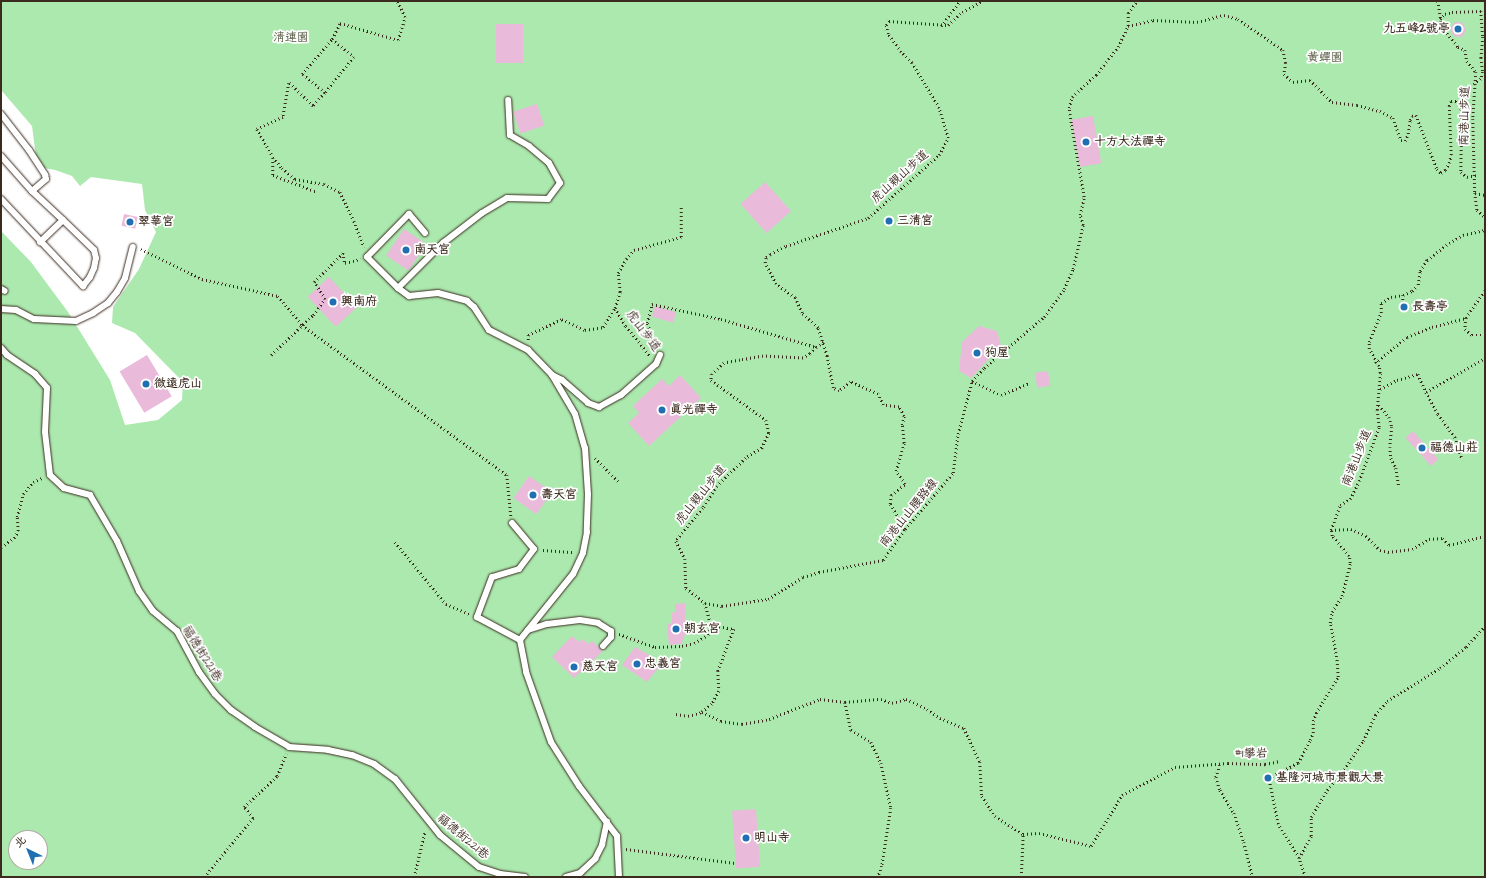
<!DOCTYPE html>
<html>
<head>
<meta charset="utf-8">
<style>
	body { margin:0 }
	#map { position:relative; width:1486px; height:878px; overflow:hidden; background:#fff; font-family:"Architects Daughter","LXGW WenKai TC",sans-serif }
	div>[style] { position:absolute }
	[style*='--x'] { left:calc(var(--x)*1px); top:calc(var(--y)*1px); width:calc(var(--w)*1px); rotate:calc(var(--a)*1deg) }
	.green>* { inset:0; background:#ace9af }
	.building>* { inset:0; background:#eabadb; transform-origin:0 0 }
	.path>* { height:2.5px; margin-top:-1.25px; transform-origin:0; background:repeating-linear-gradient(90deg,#3b2a1e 0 1px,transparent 0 4px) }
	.roads { filter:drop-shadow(0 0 1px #3b2a1e) drop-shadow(0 0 1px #3b2a1e) }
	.service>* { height:6px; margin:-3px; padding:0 3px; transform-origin:3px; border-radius:3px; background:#fff }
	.dots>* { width:11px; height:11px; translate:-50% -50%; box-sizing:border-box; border:2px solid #fff; border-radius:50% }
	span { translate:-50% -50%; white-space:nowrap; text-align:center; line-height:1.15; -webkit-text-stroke:3.5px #fff; paint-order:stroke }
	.poi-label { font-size:12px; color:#3b2a1e; font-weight:700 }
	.right { translate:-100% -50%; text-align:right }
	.left { translate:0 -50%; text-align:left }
	.park-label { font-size:12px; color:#575a42 }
	.street-label { font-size:12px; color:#3b2a1e }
	.frame { position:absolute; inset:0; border:2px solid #3b2a1e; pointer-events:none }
	.north { position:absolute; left:8px; top:830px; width:40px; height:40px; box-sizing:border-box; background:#fff; border:1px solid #b1aaa5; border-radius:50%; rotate:317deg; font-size:11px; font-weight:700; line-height:16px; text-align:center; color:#3b2a1e }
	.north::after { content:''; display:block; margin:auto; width:14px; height:18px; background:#1f6fb2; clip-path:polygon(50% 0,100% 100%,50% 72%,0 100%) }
</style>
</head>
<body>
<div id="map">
	<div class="green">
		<i style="clip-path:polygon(evenodd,1px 1px,1485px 1px,1485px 877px,1px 877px,1px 231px,31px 262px,68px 312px,110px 380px,125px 425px,158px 420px,182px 400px,183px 382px,135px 333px,112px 323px,113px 307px,139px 269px,156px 232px,145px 210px,142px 184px,91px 177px,80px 186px,72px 176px,55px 170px,44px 168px,36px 157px,32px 126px,1px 90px,1px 1px,16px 838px,40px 838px,40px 862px,16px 862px,16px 838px)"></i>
	</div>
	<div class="building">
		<i style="clip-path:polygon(1455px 22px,1463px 23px,1466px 30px,1462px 37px,1454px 36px,1450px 29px)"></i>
		<i style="left:496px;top:24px;width:27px;height:39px"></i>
		<i style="left:537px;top:104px;width:23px;height:25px;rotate:72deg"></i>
		<i style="left:1093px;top:116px;width:48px;height:22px;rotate:80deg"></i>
		<i style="left:765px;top:182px;width:39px;height:33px;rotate:48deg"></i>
		<i style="left:124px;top:214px;width:14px;height:12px;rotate:12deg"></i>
		<i style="left:404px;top:229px;width:27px;height:32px;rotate:34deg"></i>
		<i style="left:329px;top:277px;width:41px;height:29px;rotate:47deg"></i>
		<i style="left:655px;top:306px;width:22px;height:11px;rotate:16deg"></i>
		<i style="clip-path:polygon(979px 326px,997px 331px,1001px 346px,971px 378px,959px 371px,962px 342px)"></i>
		<i style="left:147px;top:355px;width:48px;height:32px;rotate:59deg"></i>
		<i style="left:1048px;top:371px;width:15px;height:13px;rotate:82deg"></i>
		<i style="clip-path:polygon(680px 375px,701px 398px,649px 446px,628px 423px,639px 413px,633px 406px,662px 379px,669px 386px)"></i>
		<i style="left:1413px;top:431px;width:38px;height:10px;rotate:48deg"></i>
		<i style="left:529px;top:476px;width:28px;height:27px;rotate:35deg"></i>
		<i style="clip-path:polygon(685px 603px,685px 635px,681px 644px,669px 645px,667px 624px,672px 623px,672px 613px,675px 612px,675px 604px)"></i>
		<i style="clip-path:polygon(572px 636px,579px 642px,582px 639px,589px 644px,592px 641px,603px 651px,574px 678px,552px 657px)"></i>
		<i style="clip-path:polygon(635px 647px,651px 656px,649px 659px,659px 667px,647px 682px,622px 665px)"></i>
		<i style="left:756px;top:809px;width:58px;height:24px;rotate:86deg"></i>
	</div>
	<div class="path">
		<i style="--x:1438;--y:1;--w:26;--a:81"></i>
		<i style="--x:1442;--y:27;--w:26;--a:51"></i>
		<i style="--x:1458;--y:47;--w:8;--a:23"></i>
		<i style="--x:1465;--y:50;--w:11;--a:80"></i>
		<i style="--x:1467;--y:61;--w:14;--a:51"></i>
		<i style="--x:1476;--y:72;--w:47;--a:93.7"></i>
		<i style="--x:1473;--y:119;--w:74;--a:88.5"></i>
		<i style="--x:1475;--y:193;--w:17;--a:83"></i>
		<i style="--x:1477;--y:210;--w:11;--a:41"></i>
		<i style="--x:1440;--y:19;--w:7;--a:-45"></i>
		<i style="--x:1445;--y:14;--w:7;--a:-16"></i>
		<i style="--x:1452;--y:12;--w:29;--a:-2"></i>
		<i style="--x:1481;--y:11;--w:26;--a:86"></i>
		<i style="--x:1483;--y:37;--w:21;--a:95"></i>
		<i style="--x:1481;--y:58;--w:14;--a:82"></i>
		<i style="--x:1483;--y:72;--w:7;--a:106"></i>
		<i style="--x:1481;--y:79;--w:9;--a:144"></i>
		<i style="--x:941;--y:26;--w:31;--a:-53"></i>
		<i style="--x:1128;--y:26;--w:26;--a:-13"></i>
		<i style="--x:1153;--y:20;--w:44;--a:2.6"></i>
		<i style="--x:1197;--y:22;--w:28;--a:-15"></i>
		<i style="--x:1224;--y:15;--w:15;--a:16"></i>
		<i style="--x:1238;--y:19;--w:55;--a:34.6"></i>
		<i style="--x:1283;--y:50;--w:13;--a:77"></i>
		<i style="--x:1286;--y:63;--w:11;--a:100"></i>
		<i style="--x:1284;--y:74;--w:12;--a:42"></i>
		<i style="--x:1293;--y:82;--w:17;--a:-7"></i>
		<i style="--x:1310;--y:80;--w:31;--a:45"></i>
		<i style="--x:1332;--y:102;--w:25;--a:7"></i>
		<i style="--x:1357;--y:105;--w:24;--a:15"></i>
		<i style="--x:1380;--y:111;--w:15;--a:28"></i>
		<i style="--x:1393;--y:118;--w:23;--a:70"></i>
		<i style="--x:1401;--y:140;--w:4;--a:14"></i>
		<i style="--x:1405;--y:141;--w:8;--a:-67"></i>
		<i style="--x:1408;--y:134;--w:14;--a:-82"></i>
		<i style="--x:1410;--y:120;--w:4;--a:-63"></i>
		<i style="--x:1412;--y:116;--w:4;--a:-14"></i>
		<i style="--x:1416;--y:115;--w:58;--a:68.7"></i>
		<i style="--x:1437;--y:169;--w:6;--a:45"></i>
		<i style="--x:1441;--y:173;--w:5;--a:-37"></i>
		<i style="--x:1445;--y:170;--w:8;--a:-60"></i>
		<i style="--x:1449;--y:163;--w:8;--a:-76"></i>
		<i style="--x:1451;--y:155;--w:49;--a:-92.3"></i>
		<i style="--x:1449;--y:106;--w:5;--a:-68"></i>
		<i style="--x:1451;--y:101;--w:5;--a:0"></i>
		<i style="--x:1456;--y:101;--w:11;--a:56"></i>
		<i style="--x:1462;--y:110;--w:62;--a:90.9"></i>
		<i style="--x:1461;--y:172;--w:8;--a:40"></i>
		<i style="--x:1467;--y:177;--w:9;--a:-13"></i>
		<i style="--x:332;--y:39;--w:28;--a:39"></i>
		<i style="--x:354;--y:57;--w:46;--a:128.9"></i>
		<i style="--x:325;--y:93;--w:18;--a:133"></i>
		<i style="--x:313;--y:106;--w:33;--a:-136"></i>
		<i style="--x:289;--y:83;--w:35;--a:100"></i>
		<i style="--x:283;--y:117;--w:29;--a:155"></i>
		<i style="--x:257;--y:129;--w:32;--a:60"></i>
		<i style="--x:273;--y:157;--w:14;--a:51"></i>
		<i style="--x:282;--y:168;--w:17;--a:40"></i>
		<i style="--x:295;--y:179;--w:29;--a:10"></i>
		<i style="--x:324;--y:184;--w:18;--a:27"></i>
		<i style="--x:340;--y:192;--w:32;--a:64"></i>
		<i style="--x:354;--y:221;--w:28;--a:69"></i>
		<i style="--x:325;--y:93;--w:30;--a:-140"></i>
		<i style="--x:302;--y:74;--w:46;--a:-49.4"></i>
		<i style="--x:332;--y:39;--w:18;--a:-63"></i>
		<i style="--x:340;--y:23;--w:60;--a:16.3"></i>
		<i style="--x:398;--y:40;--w:24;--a:-73"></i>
		<i style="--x:405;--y:17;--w:18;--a:-117"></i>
		<i style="--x:273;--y:158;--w:17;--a:90"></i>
		<i style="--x:273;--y:175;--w:47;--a:21.1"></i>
		<i style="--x:1475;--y:193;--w:10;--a:11"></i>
		<i style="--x:141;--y:249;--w:68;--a:26.2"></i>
		<i style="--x:202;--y:279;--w:78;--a:12.6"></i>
		<i style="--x:278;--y:296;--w:38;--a:50"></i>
		<i style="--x:302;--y:325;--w:254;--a:36.2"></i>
		<i style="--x:507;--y:475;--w:41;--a:84.4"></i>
		<i style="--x:1485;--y:291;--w:33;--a:125"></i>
		<i style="--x:1466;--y:318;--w:11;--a:95"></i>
		<i style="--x:1465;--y:329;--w:9;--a:41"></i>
		<i style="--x:1472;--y:335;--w:13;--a:0"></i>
		<i style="--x:1403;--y:295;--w:7;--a:90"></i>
		<i style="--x:615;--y:308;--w:21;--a:59"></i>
		<i style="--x:626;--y:326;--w:38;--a:51"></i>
		<i style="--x:528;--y:340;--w:5;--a:-90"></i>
		<i style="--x:528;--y:335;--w:38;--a:-25"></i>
		<i style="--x:562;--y:319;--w:25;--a:26"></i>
		<i style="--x:585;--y:330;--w:18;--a:-9"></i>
		<i style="--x:603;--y:327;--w:22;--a:-58"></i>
		<i style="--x:615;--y:308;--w:17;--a:-73"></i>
		<i style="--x:620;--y:292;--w:19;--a:-96"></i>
		<i style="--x:618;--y:273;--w:16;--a:-60"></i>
		<i style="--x:626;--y:259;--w:12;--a:-48"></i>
		<i style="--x:634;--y:250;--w:49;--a:-15.5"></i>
		<i style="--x:681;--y:237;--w:31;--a:-90"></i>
		<i style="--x:656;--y:347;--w:26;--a:-111"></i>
		<i style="--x:647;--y:323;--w:20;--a:-75"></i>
		<i style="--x:652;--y:304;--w:71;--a:12.3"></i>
		<i style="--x:721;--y:319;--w:99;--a:16.4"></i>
		<i style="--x:816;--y:347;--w:9;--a:-36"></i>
		<i style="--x:816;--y:347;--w:9;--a:131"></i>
		<i style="--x:810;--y:354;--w:8;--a:150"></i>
		<i style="--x:803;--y:358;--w:40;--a:-177.1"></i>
		<i style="--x:763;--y:356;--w:23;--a:170"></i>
		<i style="--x:740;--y:360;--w:16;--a:169"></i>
		<i style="--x:724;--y:363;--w:16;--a:137"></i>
		<i style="--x:712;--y:374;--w:6;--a:99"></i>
		<i style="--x:711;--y:380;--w:68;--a:36"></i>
		<i style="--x:766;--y:420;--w:13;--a:77"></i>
		<i style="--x:769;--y:433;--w:17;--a:115"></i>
		<i style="--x:762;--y:448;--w:19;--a:148"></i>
		<i style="--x:746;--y:458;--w:40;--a:136"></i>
		<i style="--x:717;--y:486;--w:26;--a:122"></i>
		<i style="--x:703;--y:508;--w:43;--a:129.3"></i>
		<i style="--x:676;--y:541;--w:20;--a:63"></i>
		<i style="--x:685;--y:559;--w:29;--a:88"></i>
		<i style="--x:686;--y:588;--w:24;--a:38"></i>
		<i style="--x:705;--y:603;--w:17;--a:10"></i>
		<i style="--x:722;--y:606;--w:47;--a:-8.7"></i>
		<i style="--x:768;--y:599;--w:41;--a:-32.2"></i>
		<i style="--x:803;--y:577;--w:17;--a:-17"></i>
		<i style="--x:819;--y:572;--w:65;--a:-10.6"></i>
		<i style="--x:883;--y:560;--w:38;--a:-55"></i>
		<i style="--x:905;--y:529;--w:74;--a:-49.4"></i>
		<i style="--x:953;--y:473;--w:39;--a:-83"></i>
		<i style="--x:958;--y:434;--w:55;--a:-75.2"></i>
		<i style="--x:972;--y:381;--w:18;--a:-47"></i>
		<i style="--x:984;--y:368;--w:79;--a:-40.4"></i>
		<i style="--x:1044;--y:317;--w:34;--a:-54"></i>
		<i style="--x:1064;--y:289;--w:22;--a:-66"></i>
		<i style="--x:1073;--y:269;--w:45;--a:-77.2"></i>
		<i style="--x:1083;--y:225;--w:10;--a:-107"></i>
		<i style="--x:1080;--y:215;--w:18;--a:-77"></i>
		<i style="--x:1084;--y:197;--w:75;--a:-100"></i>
		<i style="--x:1071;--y:123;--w:15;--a:-98"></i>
		<i style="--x:1069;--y:108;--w:11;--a:-75"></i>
		<i style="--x:1072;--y:97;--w:33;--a:-43"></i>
		<i style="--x:1096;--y:75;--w:36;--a:-52"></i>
		<i style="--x:1118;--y:47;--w:23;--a:-65"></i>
		<i style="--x:1128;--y:26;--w:13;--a:-90"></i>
		<i style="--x:1128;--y:13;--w:15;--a:-53"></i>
		<i style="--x:271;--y:355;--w:58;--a:-43.6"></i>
		<i style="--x:313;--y:315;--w:20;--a:-53"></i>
		<i style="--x:325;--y:299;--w:20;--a:-123"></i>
		<i style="--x:314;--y:282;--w:41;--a:-45"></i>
		<i style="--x:343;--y:253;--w:10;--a:79"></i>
		<i style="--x:345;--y:263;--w:16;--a:-15"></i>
		<i style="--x:1375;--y:363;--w:41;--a:-39.1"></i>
		<i style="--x:1407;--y:337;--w:27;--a:-22"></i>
		<i style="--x:1432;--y:327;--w:35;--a:-15"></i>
		<i style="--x:972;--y:381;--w:32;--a:26"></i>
		<i style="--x:1001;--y:395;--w:30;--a:-23"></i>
		<i style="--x:1380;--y:389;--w:19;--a:-28"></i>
		<i style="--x:1397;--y:380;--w:22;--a:-16"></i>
		<i style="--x:1418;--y:374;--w:20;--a:66"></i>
		<i style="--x:1426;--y:392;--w:68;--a:-30"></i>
		<i style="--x:1426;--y:392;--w:25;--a:61"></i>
		<i style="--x:1438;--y:414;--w:29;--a:54"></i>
		<i style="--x:1455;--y:437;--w:23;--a:72"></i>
		<i style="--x:1379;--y:405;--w:16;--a:50"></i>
		<i style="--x:1389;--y:417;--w:10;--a:73"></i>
		<i style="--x:1392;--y:427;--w:20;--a:96"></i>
		<i style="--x:1390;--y:447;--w:11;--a:85"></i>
		<i style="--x:1391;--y:458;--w:11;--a:63"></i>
		<i style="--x:1396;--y:468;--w:19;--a:81"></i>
		<i style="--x:595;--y:458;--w:33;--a:45"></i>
		<i style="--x:905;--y:529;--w:29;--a:-121"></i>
		<i style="--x:890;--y:504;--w:9;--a:-84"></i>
		<i style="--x:891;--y:495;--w:18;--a:-38"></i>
		<i style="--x:905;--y:484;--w:16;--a:-125"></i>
		<i style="--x:896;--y:471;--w:29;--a:-74"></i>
		<i style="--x:904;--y:443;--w:18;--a:-96"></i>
		<i style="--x:902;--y:425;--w:9;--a:-77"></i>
		<i style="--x:904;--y:416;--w:10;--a:-119"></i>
		<i style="--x:899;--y:407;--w:16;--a:-173"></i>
		<i style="--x:883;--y:405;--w:12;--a:-114"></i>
		<i style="--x:878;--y:394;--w:30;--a:-156"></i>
		<i style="--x:851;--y:382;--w:15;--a:143"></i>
		<i style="--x:839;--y:391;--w:7;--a:-153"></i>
		<i style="--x:833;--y:388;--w:33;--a:-101"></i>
		<i style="--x:827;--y:356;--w:29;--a:-108"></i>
		<i style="--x:818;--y:328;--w:22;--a:-137"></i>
		<i style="--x:802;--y:313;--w:17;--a:-115"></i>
		<i style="--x:795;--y:298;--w:24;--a:-144"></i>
		<i style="--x:776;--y:284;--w:24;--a:-118"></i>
		<i style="--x:765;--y:263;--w:6;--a:-81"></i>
		<i style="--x:766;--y:257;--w:5;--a:-37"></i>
		<i style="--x:770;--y:254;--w:18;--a:-27"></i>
		<i style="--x:786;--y:246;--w:87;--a:-18.9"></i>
		<i style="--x:868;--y:218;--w:95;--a:-41.6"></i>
		<i style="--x:939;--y:155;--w:19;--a:-62"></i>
		<i style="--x:948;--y:138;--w:31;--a:-107"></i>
		<i style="--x:939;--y:108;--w:52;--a:-121"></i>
		<i style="--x:912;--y:63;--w:16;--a:-135"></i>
		<i style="--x:901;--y:52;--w:22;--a:-126"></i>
		<i style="--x:888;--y:34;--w:9;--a:-103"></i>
		<i style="--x:886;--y:25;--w:5;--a:-53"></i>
		<i style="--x:889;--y:21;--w:59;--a:3.9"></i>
		<i style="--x:948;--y:25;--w:19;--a:-43"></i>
		<i style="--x:962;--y:12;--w:24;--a:-28"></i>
		<i style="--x:1331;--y:530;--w:20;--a:-3"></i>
		<i style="--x:1351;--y:529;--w:17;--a:25"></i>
		<i style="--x:1366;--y:536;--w:20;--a:45"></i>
		<i style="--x:1380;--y:550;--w:8;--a:14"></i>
		<i style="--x:1388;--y:552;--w:24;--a:-7"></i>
		<i style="--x:1412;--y:549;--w:20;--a:-30"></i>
		<i style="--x:1429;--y:539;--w:14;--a:-4"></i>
		<i style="--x:1443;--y:538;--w:9;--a:49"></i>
		<i style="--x:1449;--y:545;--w:37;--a:-14"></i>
		<i style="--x:395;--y:542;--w:80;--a:50.6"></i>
		<i style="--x:446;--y:604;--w:26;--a:23"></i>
		<i style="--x:1;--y:547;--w:16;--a:-35"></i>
		<i style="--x:14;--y:538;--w:8;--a:-60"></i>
		<i style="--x:18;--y:531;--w:14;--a:-94"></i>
		<i style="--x:17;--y:517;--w:24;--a:-75"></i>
		<i style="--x:23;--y:494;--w:16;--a:-50"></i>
		<i style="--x:33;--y:482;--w:10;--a:-24"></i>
		<i style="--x:543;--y:550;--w:31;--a:4"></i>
		<i style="--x:705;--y:603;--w:23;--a:75"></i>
		<i style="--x:711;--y:625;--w:23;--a:10"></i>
		<i style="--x:734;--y:629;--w:45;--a:110.9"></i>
		<i style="--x:718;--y:671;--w:20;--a:87"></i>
		<i style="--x:719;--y:691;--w:15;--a:118"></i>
		<i style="--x:712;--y:704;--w:13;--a:141"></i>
		<i style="--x:702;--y:712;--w:21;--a:25"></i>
		<i style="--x:721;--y:721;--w:21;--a:8"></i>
		<i style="--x:742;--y:724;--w:27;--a:-10"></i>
		<i style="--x:769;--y:719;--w:55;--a:-21.4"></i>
		<i style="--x:820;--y:699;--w:25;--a:7"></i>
		<i style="--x:845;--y:702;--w:36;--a:-5"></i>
		<i style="--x:881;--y:699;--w:12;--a:20"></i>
		<i style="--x:892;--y:703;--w:15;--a:-16"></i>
		<i style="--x:906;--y:699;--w:23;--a:25"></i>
		<i style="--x:927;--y:709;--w:16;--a:35"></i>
		<i style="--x:940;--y:718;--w:26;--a:23"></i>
		<i style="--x:964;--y:728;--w:38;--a:65"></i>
		<i style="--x:980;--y:762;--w:34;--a:87"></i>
		<i style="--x:982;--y:796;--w:24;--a:57"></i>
		<i style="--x:995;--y:816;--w:33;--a:33"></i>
		<i style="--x:1023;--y:834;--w:16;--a:-4"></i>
		<i style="--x:1039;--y:833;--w:54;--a:14"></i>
		<i style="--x:1091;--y:846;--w:60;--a:-58.7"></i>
		<i style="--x:1122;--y:795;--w:60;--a:-27.8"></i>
		<i style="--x:1175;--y:767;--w:53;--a:-4.3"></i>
		<i style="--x:1228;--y:763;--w:37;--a:2"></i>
		<i style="--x:1265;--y:764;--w:16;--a:-11"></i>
		<i style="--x:619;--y:634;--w:38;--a:20"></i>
		<i style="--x:655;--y:647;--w:27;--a:-2"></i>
		<i style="--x:682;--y:646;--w:12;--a:-14"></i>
		<i style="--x:694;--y:643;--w:16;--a:-30"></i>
		<i style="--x:708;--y:635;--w:10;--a:-73"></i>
		<i style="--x:845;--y:702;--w:29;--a:78"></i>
		<i style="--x:851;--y:730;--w:23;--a:31"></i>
		<i style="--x:871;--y:742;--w:23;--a:65"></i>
		<i style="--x:881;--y:763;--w:46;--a:77.5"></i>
		<i style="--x:891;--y:808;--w:59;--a:98.8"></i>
		<i style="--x:882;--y:866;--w:12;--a:110"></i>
		<i style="--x:676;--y:714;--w:12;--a:9"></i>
		<i style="--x:688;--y:716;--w:15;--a:-16"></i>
		<i style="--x:1220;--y:765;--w:13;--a:108"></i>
		<i style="--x:1216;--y:777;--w:14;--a:73"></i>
		<i style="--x:1220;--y:790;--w:27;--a:59"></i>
		<i style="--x:1234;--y:813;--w:31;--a:71"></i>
		<i style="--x:1244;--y:842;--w:36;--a:76"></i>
		<i style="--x:626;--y:849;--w:110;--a:7.3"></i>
		<i style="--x:1299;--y:858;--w:25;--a:-61"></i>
		<i style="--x:1311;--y:836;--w:19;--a:-90"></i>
		<i style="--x:1311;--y:817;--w:31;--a:-59"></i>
		<i style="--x:1327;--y:790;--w:23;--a:-49"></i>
		<i style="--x:1342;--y:773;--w:38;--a:-57"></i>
		<i style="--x:1363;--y:741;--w:29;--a:-65"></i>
		<i style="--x:1375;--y:715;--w:18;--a:-49"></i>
		<i style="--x:1387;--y:701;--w:62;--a:-31.9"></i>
		<i style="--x:1440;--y:668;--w:33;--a:-39"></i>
		<i style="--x:1466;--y:647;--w:28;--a:-48"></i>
		<i style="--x:204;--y:877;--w:77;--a:-50.3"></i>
		<i style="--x:253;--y:818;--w:14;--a:-129"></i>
		<i style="--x:244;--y:807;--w:45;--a:-43.2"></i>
		<i style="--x:277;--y:776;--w:24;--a:-68"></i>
		<i style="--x:414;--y:877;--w:47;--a:-76.6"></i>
		<i style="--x:1021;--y:877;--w:43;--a:-87.3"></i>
		<i style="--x:1305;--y:877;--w:20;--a:-108"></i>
		<i style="--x:1299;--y:858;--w:40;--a:-122"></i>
		<i style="--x:1278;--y:824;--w:45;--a:-101.6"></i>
		<i style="--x:1269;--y:780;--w:5;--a:-53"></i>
		<i style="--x:1272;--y:776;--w:29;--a:-27"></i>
		<i style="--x:1298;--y:763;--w:26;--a:-62"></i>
		<i style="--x:1310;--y:740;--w:8;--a:-67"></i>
		<i style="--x:1313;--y:733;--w:12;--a:-90"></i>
		<i style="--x:1313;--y:721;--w:9;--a:-69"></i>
		<i style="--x:1316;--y:713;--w:42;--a:-58.6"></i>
		<i style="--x:1338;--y:677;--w:16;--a:-94"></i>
		<i style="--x:1337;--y:661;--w:39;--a:-100"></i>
		<i style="--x:1330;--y:623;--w:11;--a:-80"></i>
		<i style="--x:1332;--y:612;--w:19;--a:-58"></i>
		<i style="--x:1342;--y:596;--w:34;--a:-76"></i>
		<i style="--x:1350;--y:563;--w:7;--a:-98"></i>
		<i style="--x:1349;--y:556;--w:26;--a:-130"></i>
		<i style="--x:1332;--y:536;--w:6;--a:-99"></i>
		<i style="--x:1331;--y:530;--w:27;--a:-70"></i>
		<i style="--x:1340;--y:505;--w:12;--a:-31"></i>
		<i style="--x:1350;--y:499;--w:20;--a:-63"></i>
		<i style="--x:1359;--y:481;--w:58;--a:-69.7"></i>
		<i style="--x:1379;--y:427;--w:17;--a:-97"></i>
		<i style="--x:1377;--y:410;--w:37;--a:-85"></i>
		<i style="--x:1380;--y:373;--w:7;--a:-98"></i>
		<i style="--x:1379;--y:366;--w:20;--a:-120"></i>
		<i style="--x:1369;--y:349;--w:7;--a:-90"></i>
		<i style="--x:1369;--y:342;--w:31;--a:-68"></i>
		<i style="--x:1381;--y:313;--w:10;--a:-90"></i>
		<i style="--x:1381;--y:303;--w:12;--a:-31"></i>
		<i style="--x:1391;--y:297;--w:12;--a:-9"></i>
		<i style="--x:1403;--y:295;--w:10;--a:-24"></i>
		<i style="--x:1412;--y:291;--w:8;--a:-45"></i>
		<i style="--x:1418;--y:285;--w:14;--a:-82"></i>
		<i style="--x:1420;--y:271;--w:13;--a:-58"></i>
		<i style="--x:1427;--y:260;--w:28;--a:-38"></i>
		<i style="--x:1449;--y:243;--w:16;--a:-30"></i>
		<i style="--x:1463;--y:235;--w:23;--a:-13"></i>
	</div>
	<div class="roads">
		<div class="service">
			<i style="--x:1;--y:114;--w:46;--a:52.1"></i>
			<i style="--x:29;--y:150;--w:30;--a:57"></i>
			<i style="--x:45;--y:175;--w:4;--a:76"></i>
			<i style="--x:46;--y:179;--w:18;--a:139"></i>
			<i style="--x:1;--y:156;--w:47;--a:48.5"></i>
			<i style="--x:32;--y:191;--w:42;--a:43.1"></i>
			<i style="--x:63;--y:220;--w:32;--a:136"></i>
			<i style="--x:1;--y:199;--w:120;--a:46.7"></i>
			<i style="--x:83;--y:286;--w:11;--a:-52"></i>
			<i style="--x:90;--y:277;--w:10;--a:-66"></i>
			<i style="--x:94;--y:268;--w:10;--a:-79"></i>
			<i style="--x:96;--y:258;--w:8;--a:-104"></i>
			<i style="--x:94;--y:250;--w:43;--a:-135.9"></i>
			<i style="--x:425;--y:233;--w:25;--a:-130"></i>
			<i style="--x:409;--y:214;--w:60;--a:134.3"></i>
			<i style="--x:367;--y:257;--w:44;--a:45"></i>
			<i style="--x:398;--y:288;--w:14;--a:36"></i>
			<i style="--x:409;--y:296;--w:29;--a:-6"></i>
			<i style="--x:438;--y:293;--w:30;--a:15"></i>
			<i style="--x:467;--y:301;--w:9;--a:41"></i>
			<i style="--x:474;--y:307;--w:27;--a:57"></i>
			<i style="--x:489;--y:330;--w:44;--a:27.1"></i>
			<i style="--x:528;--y:350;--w:35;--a:46"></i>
			<i style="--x:552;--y:375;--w:11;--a:27"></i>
			<i style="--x:562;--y:380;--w:35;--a:41"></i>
			<i style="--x:588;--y:403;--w:12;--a:20"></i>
			<i style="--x:599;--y:407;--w:25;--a:-29"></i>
			<i style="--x:621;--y:395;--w:47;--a:-41.5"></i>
			<i style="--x:656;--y:364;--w:10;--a:-66"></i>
			<i style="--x:398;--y:288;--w:64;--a:-45"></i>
			<i style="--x:443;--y:243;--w:49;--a:-37.6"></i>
			<i style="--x:482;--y:213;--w:29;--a:-31"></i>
			<i style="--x:507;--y:198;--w:41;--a:1.4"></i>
			<i style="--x:548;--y:199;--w:20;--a:-53"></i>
			<i style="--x:560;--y:183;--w:23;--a:-119"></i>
			<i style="--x:549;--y:163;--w:26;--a:-140"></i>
			<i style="--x:529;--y:146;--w:22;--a:-150"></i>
			<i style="--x:510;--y:135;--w:35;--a:-93"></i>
			<i style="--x:1;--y:289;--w:4;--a:27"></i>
			<i style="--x:1;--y:309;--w:15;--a:4"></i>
			<i style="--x:16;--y:310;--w:20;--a:27"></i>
			<i style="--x:34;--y:319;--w:42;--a:2.7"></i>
			<i style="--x:76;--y:321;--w:19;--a:-25"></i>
			<i style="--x:93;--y:313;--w:18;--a:-34"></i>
			<i style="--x:108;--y:303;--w:14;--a:-51"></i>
			<i style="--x:117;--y:292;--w:16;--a:-60"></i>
			<i style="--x:125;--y:278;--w:32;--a:-76"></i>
			<i style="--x:1;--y:348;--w:9;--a:49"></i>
			<i style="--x:7;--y:355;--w:34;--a:34"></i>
			<i style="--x:35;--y:374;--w:18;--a:49"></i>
			<i style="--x:47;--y:388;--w:44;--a:92.6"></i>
			<i style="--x:45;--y:432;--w:43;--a:83.4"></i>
			<i style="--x:50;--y:475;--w:19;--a:43"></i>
			<i style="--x:64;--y:488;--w:27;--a:15"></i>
			<i style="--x:90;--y:495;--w:53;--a:59.6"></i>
			<i style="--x:117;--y:541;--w:55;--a:66.3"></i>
			<i style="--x:139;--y:591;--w:24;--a:55"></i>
			<i style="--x:153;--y:611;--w:31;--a:40"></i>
			<i style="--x:177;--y:631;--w:47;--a:61.8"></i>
			<i style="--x:199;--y:672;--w:27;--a:54"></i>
			<i style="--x:215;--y:694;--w:23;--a:45"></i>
			<i style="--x:231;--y:710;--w:29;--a:35"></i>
			<i style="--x:255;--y:727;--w:39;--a:30"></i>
			<i style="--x:289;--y:747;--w:39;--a:4"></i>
			<i style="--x:328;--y:750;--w:25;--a:12"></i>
			<i style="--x:352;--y:755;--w:24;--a:22"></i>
			<i style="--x:374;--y:764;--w:26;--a:36"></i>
			<i style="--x:395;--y:779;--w:72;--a:51.2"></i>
			<i style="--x:440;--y:835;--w:50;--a:39.4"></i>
			<i style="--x:479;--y:867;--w:22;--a:18"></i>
			<i style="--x:500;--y:874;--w:25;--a:7"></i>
			<i style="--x:552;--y:375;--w:45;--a:59.5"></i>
			<i style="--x:575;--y:414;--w:35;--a:74"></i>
			<i style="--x:585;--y:448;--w:46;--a:86.3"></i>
			<i style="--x:588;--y:494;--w:38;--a:92"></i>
			<i style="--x:587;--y:532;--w:21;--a:101"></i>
			<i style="--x:583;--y:553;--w:23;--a:115"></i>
			<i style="--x:573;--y:574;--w:85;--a:128.8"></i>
			<i style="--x:520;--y:640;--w:33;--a:79"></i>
			<i style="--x:526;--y:672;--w:74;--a:70.3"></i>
			<i style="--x:551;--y:742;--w:52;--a:57.5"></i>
			<i style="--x:579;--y:786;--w:63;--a:52.8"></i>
			<i style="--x:617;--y:836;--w:41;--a:87.2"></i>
			<i style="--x:512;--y:523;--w:34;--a:50"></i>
			<i style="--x:534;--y:549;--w:25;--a:127"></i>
			<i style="--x:519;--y:569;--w:28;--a:163"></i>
			<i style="--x:492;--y:577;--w:43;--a:110.6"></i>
			<i style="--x:477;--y:617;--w:49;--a:28.1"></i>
			<i style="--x:528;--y:630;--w:20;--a:-18"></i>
			<i style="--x:547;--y:624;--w:33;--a:-7"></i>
			<i style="--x:580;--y:620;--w:18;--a:9"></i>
			<i style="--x:598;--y:623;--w:15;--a:32"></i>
			<i style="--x:611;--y:631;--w:6;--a:90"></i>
			<i style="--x:611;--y:637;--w:12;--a:132"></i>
			<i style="--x:566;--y:877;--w:15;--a:-16"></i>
			<i style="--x:580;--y:873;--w:21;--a:-43"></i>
			<i style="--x:595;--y:859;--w:16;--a:-63"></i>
			<i style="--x:602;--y:845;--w:24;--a:-78"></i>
		</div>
	</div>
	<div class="dots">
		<i style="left:1458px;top:29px;background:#1f6fb2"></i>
		<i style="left:1086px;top:142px;background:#1f6fb2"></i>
		<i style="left:889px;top:221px;background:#1f6fb2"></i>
		<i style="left:130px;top:222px;background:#1f6fb2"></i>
		<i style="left:406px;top:250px;background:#1f6fb2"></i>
		<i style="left:333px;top:302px;background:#1f6fb2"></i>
		<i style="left:1404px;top:307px;background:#1f6fb2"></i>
		<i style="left:977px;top:353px;background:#1f6fb2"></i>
		<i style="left:146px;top:384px;background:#1f6fb2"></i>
		<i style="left:662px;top:410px;background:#1f6fb2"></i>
		<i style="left:1422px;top:448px;background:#1f6fb2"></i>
		<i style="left:533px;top:495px;background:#1f6fb2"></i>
		<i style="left:676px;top:629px;background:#1f6fb2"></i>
		<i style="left:637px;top:664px;background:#1f6fb2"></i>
		<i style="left:574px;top:667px;background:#1f6fb2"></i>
		<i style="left:1268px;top:778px;background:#1f6fb2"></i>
		<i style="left:746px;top:838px;background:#1f6fb2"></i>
	</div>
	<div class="poi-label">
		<span class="right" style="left:1450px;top:29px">九五峰2號亭</span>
		<span class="left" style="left:1094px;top:142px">十方大法禪寺</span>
		<span class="left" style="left:897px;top:221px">三清宮</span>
		<span class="left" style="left:138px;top:222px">翠華宮</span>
		<span class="left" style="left:414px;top:250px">南天宮</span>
		<span class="left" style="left:341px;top:302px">興南府</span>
		<span class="left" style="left:1412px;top:307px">長壽亭</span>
		<span class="left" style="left:985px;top:353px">狗屋</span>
		<span class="left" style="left:154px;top:384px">微遠虎山</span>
		<span class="left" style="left:670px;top:410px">真光禪寺</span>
		<span class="left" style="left:1430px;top:448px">福德山莊</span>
		<span class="left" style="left:541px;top:495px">壽天宮</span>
		<span class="left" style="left:684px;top:629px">朝玄宮</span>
		<span class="left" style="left:645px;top:664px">忠義宮</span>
		<span class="left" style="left:582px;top:667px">慈天宮</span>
		<span class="left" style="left:1276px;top:778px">基隆河城市景觀大景</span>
		<span class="left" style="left:754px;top:838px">明山寺</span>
	</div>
	<div class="park-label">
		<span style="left:291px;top:38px">清連園</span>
		<span style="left:1325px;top:58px">黃蟬園</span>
	</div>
	<div class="street-label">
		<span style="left:1465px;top:116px;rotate:-89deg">南港山步道</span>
		<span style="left:900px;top:177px;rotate:-42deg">虎山親山步道</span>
		<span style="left:643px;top:331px;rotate:53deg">虎山步道</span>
		<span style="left:1357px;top:458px;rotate:-68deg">南港山步道</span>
		<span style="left:701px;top:495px;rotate:-51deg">虎山親山步道</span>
		<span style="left:909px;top:513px;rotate:-51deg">南港山山腰路線</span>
		<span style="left:202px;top:654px;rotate:58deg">福德街221巷</span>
		<span style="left:1251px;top:754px;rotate:-1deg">#1攀岩</span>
		<span style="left:463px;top:837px;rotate:40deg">福德街221巷</span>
	</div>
	<div class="frame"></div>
	<div class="north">北</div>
</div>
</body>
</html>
